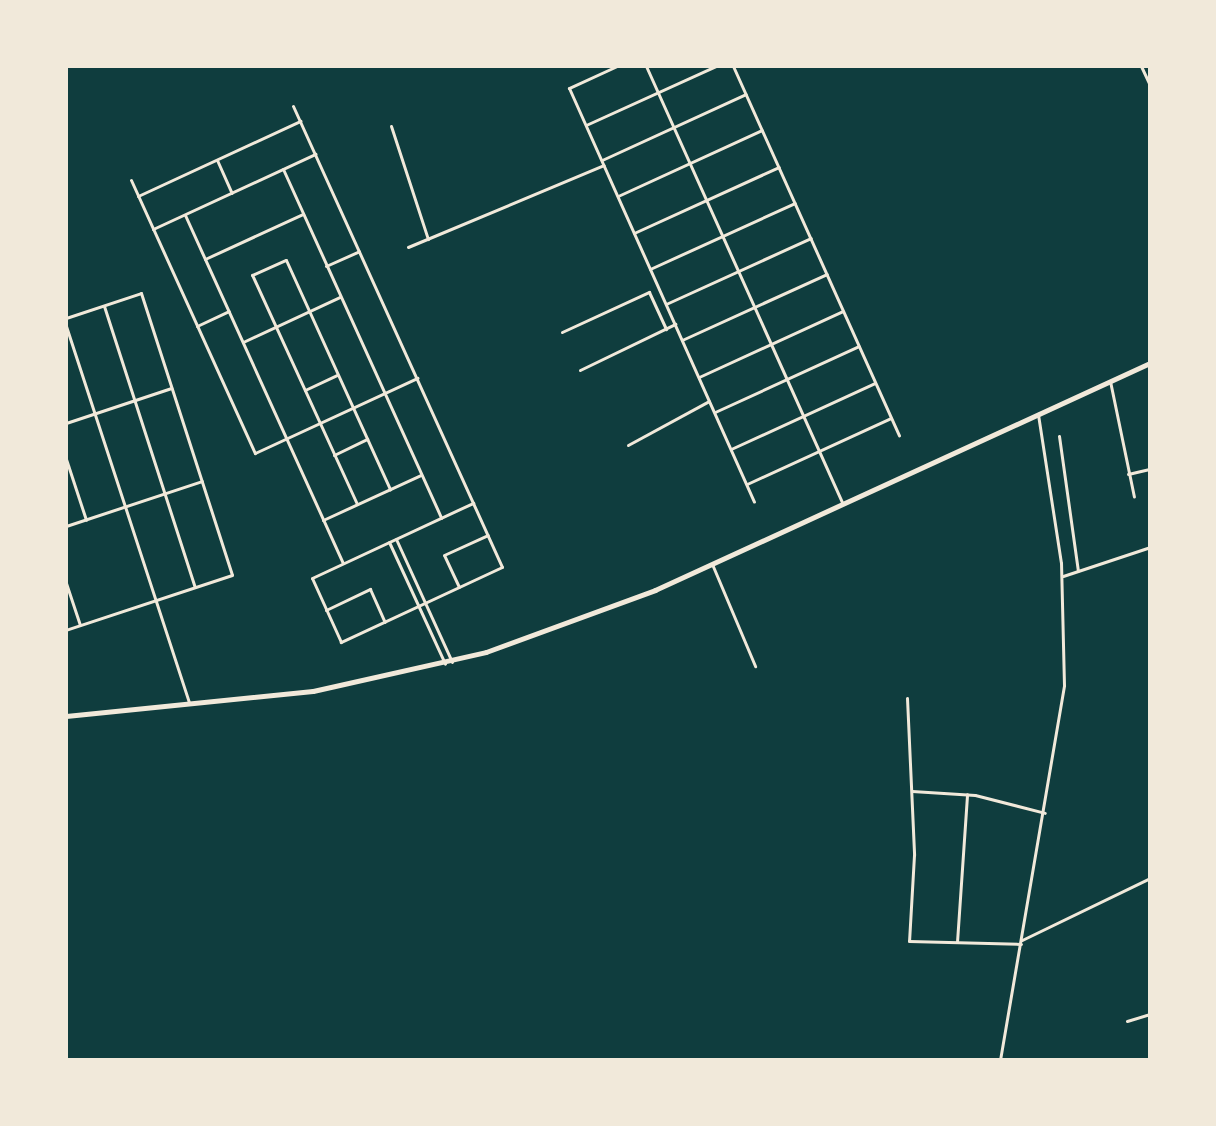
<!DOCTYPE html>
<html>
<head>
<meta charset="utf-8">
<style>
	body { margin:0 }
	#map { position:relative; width:1216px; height:1126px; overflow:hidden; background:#0f3d3e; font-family:Commissioner,sans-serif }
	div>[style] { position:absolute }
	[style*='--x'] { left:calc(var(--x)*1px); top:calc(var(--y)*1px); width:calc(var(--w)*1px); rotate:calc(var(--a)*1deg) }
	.minor>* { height:3px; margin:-1.5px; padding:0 1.5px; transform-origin:1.5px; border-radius:1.5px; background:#f1e9da }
	.trunk>* { height:5px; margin:-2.5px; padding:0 2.5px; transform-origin:2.5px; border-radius:2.5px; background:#f1e9da }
	span { translate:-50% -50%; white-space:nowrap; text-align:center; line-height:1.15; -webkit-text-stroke:8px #f1e9da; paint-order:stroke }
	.frame { position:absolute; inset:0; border:68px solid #f1e9da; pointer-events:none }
</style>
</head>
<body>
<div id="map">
	<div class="minor">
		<i style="--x:617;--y:66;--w:53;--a:155.4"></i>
		<i style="--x:569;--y:88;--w:453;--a:65.9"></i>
		<i style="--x:646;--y:66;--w:480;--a:65.8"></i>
		<i style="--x:733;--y:66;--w:405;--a:65.8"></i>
		<i style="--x:1141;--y:66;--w:21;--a:65"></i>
		<i style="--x:293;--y:106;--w:506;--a:65.61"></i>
		<i style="--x:502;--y:567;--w:178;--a:155"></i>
		<i style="--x:341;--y:642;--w:70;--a:-114.4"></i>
		<i style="--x:312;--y:578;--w:178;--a:-25"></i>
		<i style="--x:586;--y:125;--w:143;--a:-24.4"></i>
		<i style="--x:391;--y:126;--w:119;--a:71.9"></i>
		<i style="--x:217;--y:160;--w:36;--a:66"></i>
		<i style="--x:602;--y:160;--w:158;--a:-24.6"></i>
		<i style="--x:283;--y:169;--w:383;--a:65.6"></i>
		<i style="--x:131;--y:180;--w:300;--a:65.6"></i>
		<i style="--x:255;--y:453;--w:179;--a:-24.8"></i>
		<i style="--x:138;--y:196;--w:179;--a:-24.8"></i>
		<i style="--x:618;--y:196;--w:158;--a:-24.6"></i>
		<i style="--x:185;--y:215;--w:382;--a:65.6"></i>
		<i style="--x:153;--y:229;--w:179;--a:-24.8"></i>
		<i style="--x:634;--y:233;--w:159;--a:-24.5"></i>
		<i style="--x:408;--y:247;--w:212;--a:-22.7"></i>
		<i style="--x:205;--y:259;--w:108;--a:-24.7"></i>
		<i style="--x:326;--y:266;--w:36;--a:-24"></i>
		<i style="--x:650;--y:269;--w:159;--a:-24.5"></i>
		<i style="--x:666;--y:304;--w:159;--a:-24.5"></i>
		<i style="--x:104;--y:306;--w:295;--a:72.1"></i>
		<i style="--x:66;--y:318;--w:79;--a:-18.4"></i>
		<i style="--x:141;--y:293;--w:296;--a:72.1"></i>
		<i style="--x:232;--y:575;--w:175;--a:161.7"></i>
		<i style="--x:66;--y:326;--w:397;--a:71.9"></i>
		<i style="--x:197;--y:326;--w:35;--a:-25"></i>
		<i style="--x:562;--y:332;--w:96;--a:-24.7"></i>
		<i style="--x:649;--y:292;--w:41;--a:65.3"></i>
		<i style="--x:682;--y:340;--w:159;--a:-24.5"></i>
		<i style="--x:243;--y:342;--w:107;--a:-24.9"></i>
		<i style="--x:580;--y:370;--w:106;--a:-25.8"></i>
		<i style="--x:699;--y:377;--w:158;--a:-24.6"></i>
		<i style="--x:1110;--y:381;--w:118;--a:78.3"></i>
		<i style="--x:305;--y:390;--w:35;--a:-25"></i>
		<i style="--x:715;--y:412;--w:158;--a:-24.6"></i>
		<i style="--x:66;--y:423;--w:111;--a:-18.4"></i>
		<i style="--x:1059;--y:436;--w:136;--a:82"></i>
		<i style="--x:628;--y:445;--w:92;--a:-28.5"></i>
		<i style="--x:731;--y:449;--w:158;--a:-24.6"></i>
		<i style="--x:334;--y:455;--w:37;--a:-26"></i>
		<i style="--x:66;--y:459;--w:64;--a:71.8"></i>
		<i style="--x:1128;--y:474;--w:23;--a:-13"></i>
		<i style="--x:747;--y:484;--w:158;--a:-24.6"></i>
		<i style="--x:357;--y:504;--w:252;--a:-114.6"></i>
		<i style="--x:252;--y:275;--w:37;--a:-24"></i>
		<i style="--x:286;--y:260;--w:252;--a:65.6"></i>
		<i style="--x:323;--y:520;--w:108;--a:-24.7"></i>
		<i style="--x:66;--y:526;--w:143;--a:-18.3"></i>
		<i style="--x:396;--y:539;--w:135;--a:65.5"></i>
		<i style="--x:389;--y:542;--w:134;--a:65.3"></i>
		<i style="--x:712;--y:564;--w:111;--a:67.1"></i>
		<i style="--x:1063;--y:576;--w:92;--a:-18.4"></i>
		<i style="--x:66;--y:583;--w:44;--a:71.6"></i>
		<i style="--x:459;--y:587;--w:35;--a:-115"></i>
		<i style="--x:444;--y:555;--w:48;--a:-24.4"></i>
		<i style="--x:326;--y:610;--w:49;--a:-25.5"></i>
		<i style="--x:370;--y:589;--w:36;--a:66"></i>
		<i style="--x:907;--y:698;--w:157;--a:87.4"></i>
		<i style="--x:914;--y:855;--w:86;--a:93.3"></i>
		<i style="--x:909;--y:941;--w:112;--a:1.5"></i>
		<i style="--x:912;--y:791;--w:63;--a:3.6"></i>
		<i style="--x:975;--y:795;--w:72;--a:14.4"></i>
		<i style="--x:1022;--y:940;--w:142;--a:-25.8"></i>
		<i style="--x:957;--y:942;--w:148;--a:-86.1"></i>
		<i style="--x:1127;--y:1021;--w:24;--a:-17"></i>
		<i style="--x:1000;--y:1060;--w:380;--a:-80.3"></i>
		<i style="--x:1064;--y:685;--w:122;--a:-91.4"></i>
		<i style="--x:1061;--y:563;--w:151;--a:-98.8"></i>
	</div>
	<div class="trunk">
		<i style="--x:66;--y:716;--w:248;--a:-5.8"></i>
		<i style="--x:313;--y:691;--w:177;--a:-12.7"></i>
		<i style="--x:486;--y:652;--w:180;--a:-20.1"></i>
		<i style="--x:655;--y:590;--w:545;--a:-24.64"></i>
	</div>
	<div class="frame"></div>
</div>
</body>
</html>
